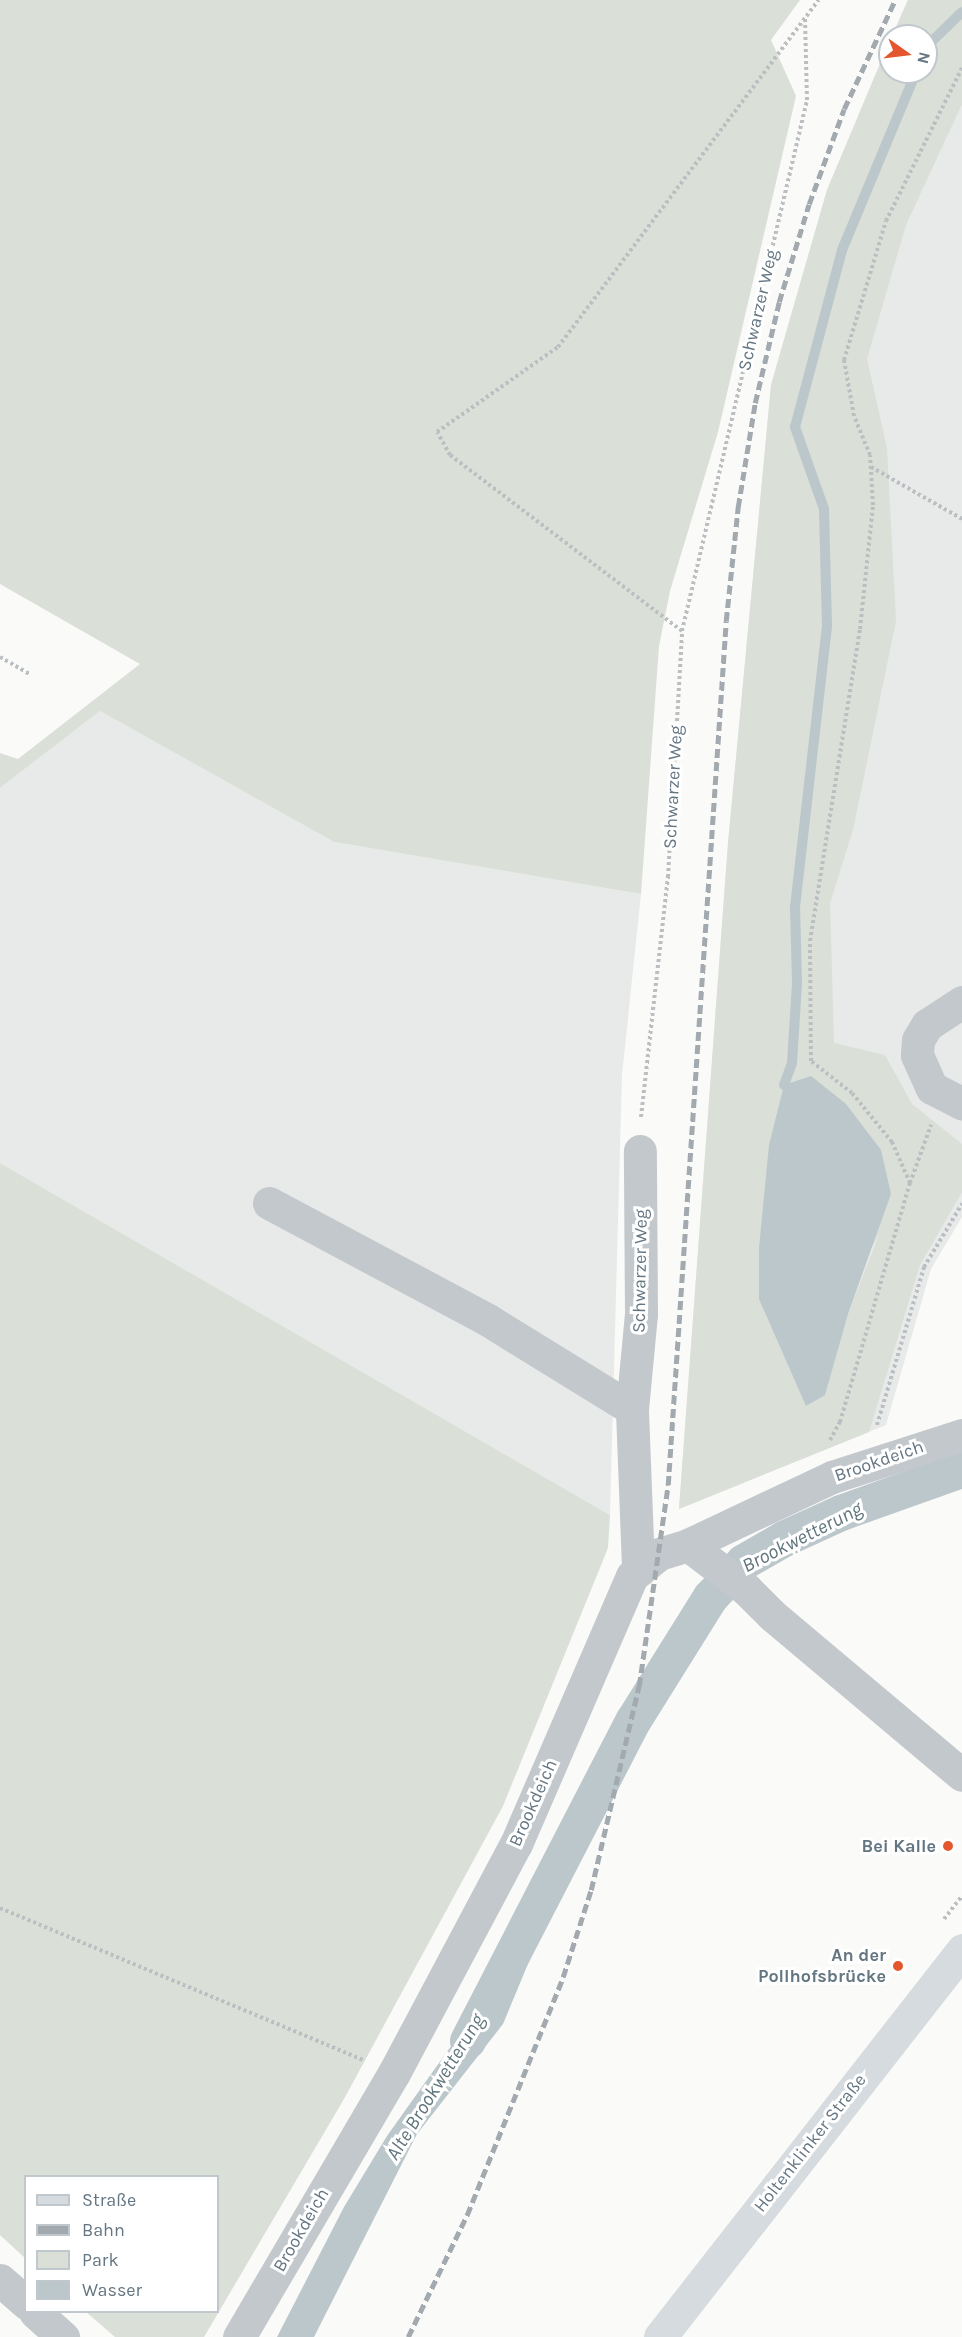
<!DOCTYPE html>
<html>
<head>
<meta charset="utf-8">
<style>
	body { margin:0 }
	#map { position:relative; width:962px; height:2337px; overflow:hidden; background:#fafaf8; font-family:Karla,sans-serif }
	div>[style] { position:absolute }
	[style*='--x'] { left:calc(var(--x)*1px); top:calc(var(--y)*1px); width:calc(var(--w)*1px); rotate:calc(var(--a)*1deg) }
	.built>* { inset:0; background:#e8e9e9 }
	.green>* { inset:0; background:#dadfd7 }
	.water>* { inset:0; background:#bbc7cb }
	.stream>* { height:10px; margin:-5px; padding:0 5px; transform-origin:5px; border-radius:5px; background:#bbc7cb }
	.canal>* { height:36px; margin:-18px; padding:0 18px; transform-origin:18px; border-radius:18px; background:#bbc7cb }
	.path>* { height:4px; margin-top:-2px; transform-origin:0; background:repeating-linear-gradient(90deg,#bbbfc2 0 3px,transparent 0 6px) }
	.minor>* { height:33px; margin:-16.5px; padding:0 16.5px; transform-origin:16.5px; border-radius:16.5px; background:#c3c8cc }
	.major>* { height:33px; margin:-16.5px; padding:0 16.5px; transform-origin:16.5px; border-radius:16.5px; background:#d6dbdf }
	.rail>* { height:4.5px; margin-top:-2.25px; transform-origin:0; background:repeating-linear-gradient(90deg,#a2aab0 0 9px,transparent 0 13.5px) }
	.dots>* { width:16px; height:16px; translate:-50% -50%; box-sizing:border-box; border:3px solid #fff; border-radius:50% }
	span { translate:-50% -50%; white-space:nowrap; text-align:center; line-height:1.15; -webkit-text-stroke:6px #fff; paint-order:stroke }
	.street-label { font-size:18px; color:#657683 }
	.poi-label { font-size:18px; color:#657683; font-weight:700 }
	.right { translate:-100% -50%; text-align:right }
	.water-label { font-size:20px; color:#60757c; font-style:italic }
	.legend { position:absolute; left:24px; top:2175px; width:195px; height:138px; box-sizing:border-box; background:#fff; border:2px solid #c1c8cd; margin:0; padding:8px 10px; list-style:none; font-size:18px; color:#657683 }
	.legend li { display:flex; align-items:center; gap:12px; height:30px }
	.legend b { width:30px; border:2px solid #c1c8cd }
	.north { position:absolute; left:878px; top:24px; width:60px; height:60px; box-sizing:border-box; background:#fff; border:2px solid #c1c8cd; border-radius:50%; rotate:104deg; font-size:16px; font-weight:700; line-height:24px; text-align:center; color:#657683 }
	.north::after { content:''; display:block; margin:auto; width:21px; height:27px; background:#e4572e; clip-path:polygon(50% 0,100% 100%,50% 72%,0 100%) }
</style>
</head>
<body>
<div id="map">
	<div class="built">
		<i style="clip-path:polygon(908px 0,962px 0,962px 1217px,931px 1269px,886px 1425px,679px 1509px,728px 843px,771px 385px,827px 190px,890px 40px,890px 72px,926px 72px,926px 36px,892px 36px)"></i>
		<i style="clip-path:polygon(100px 711px,334px 842px,641px 894px,622px 1075px,610px 1515px,0 1163px,0 788px)"></i>
	</div>
	<div class="green">
		<i style="clip-path:polygon(0 0,800px 0,771px 40px,796px 96px,718px 432px,670px 591px,659px 646px,641px 894px,334px 842px,100px 711px,0 788px,0 753px,18px 759px,140px 664px,0 584px)"></i>
		<i style="clip-path:polygon(evenodd,908px 0,962px 0,962px 104px,906px 225px,867px 359px,887px 448px,896px 621px,853px 830px,830px 903px,834px 1043px,885px 1055px,912px 1104px,962px 1144px,962px 1192px,920px 1265px,869px 1432px,679px 1509px,728px 843px,771px 385px,827px 190px,890px 40px,890px 72px,926px 72px,926px 36px,892px 36px,908px 0,879px 1235px,848px 1314px,806px 1405px,794px 1373px,879px 1235px)"></i>
		<i style="clip-path:polygon(0 1163px,610px 1515px,608px 1548px,503px 1806px,344px 2099px,204px 2337px,115px 2337px,86px 2312px,218px 2312px,218px 2176px,26px 2176px,25px 2258px,0 2235px)"></i>
	</div>
	<div class="water">
		<i style="clip-path:polygon(811px 1076px,846px 1104px,881px 1150px,891px 1194px,848px 1314px,825px 1395px,806px 1406px,759px 1299px,759px 1248px,769px 1145px,784px 1085px)"></i>
		<i style="clip-path:polygon(530px 1959px,503px 2024px,417px 2134px,314px 2337px,277px 2337px,344px 2207px,387px 2136px,471px 2018px)"></i>
	</div>
	<div class="stream">
		<i style="--x:926;--y:47;--w:50;--a:-44.2"></i>
		<i style="--x:784;--y:1085;--w:23;--a:-70"></i>
		<i style="--x:792;--y:1063;--w:80;--a:-86.4"></i>
		<i style="--x:797;--y:983;--w:76;--a:-91.5"></i>
		<i style="--x:795;--y:907;--w:284;--a:-83.5"></i>
		<i style="--x:827;--y:625;--w:116;--a:-91.5"></i>
		<i style="--x:824;--y:509;--w:87;--a:-109.5"></i>
		<i style="--x:795;--y:427;--w:183;--a:-75.1"></i>
		<i style="--x:842;--y:250;--w:193;--a:-67.4"></i>
	</div>
	<div class="canal">
		<i style="--x:468;--y:2041;--w:361;--a:-62.7"></i>
		<i style="--x:634;--y:1720;--w:145;--a:-58"></i>
		<i style="--x:711;--y:1597;--w:48;--a:-46.7"></i>
		<i style="--x:744;--y:1562;--w:46;--a:-29.9"></i>
		<i style="--x:784;--y:1539;--w:63;--a:-24.5"></i>
		<i style="--x:841;--y:1513;--w:128;--a:-19.6"></i>
	</div>
	<div class="path">
		<i style="--x:871;--y:467;--w:105;--a:29.7"></i>
		<i style="--x:682;--y:631;--w:291;--a:-142.8"></i>
		<i style="--x:450;--y:455;--w:26;--a:-119"></i>
		<i style="--x:437;--y:432;--w:148;--a:-35.1"></i>
		<i style="--x:558;--y:347;--w:434;--a:-53.1"></i>
		<i style="--x:0;--y:657;--w:34;--a:30"></i>
		<i style="--x:641;--y:1117;--w:242;--a:-83.6"></i>
		<i style="--x:668;--y:877;--w:246;--a:-86.7"></i>
		<i style="--x:682;--y:631;--w:546;--a:-76.75"></i>
		<i style="--x:807;--y:100;--w:81;--a:-91.4"></i>
		<i style="--x:910;--y:1183;--w:45;--a:-113.7"></i>
		<i style="--x:892;--y:1142;--w:63;--a:-129.2"></i>
		<i style="--x:852;--y:1093;--w:52;--a:-142"></i>
		<i style="--x:811;--y:1061;--w:120;--a:-90.5"></i>
		<i style="--x:810;--y:941;--w:316;--a:-80.9"></i>
		<i style="--x:860;--y:629;--w:125;--a:-84"></i>
		<i style="--x:873;--y:505;--w:50;--a:-93.4"></i>
		<i style="--x:870;--y:455;--w:42;--a:-112.3"></i>
		<i style="--x:854;--y:416;--w:57;--a:-100.1"></i>
		<i style="--x:844;--y:360;--w:145;--a:-73.2"></i>
		<i style="--x:886;--y:221;--w:171;--a:-63.6"></i>
		<i style="--x:877;--y:1425;--w:165;--a:-73.4"></i>
		<i style="--x:924;--y:1267;--w:74;--a:-58.9"></i>
		<i style="--x:830;--y:1440;--w:21;--a:-61"></i>
		<i style="--x:840;--y:1422;--w:249;--a:-73.7"></i>
		<i style="--x:910;--y:1183;--w:62;--a:-70.1"></i>
		<i style="--x:0;--y:1908;--w:394;--a:22.7"></i>
		<i style="--x:944;--y:1919;--w:29;--a:-52"></i>
	</div>
	<div class="minor">
		<i style="--x:962;--y:1002;--w:42;--a:146.7"></i>
		<i style="--x:927;--y:1025;--w:17;--a:121"></i>
		<i style="--x:918;--y:1040;--w:15;--a:94"></i>
		<i style="--x:917;--y:1055;--w:36;--a:66"></i>
		<i style="--x:932;--y:1088;--w:34;--a:27"></i>
		<i style="--x:269;--y:1203;--w:248;--a:28.1"></i>
		<i style="--x:488;--y:1320;--w:169;--a:31.7"></i>
		<i style="--x:688;--y:1545;--w:73;--a:37.2"></i>
		<i style="--x:746;--y:1589;--w:37;--a:45"></i>
		<i style="--x:772;--y:1615;--w:248;--a:40.1"></i>
		<i style="--x:638;--y:1567;--w:158;--a:-92.2"></i>
		<i style="--x:632;--y:1409;--w:95;--a:-84.6"></i>
		<i style="--x:641;--y:1314;--w:163;--a:-90.4"></i>
		<i style="--x:0;--y:2280;--w:35;--a:41"></i>
		<i style="--x:35;--y:2312;--w:38;--a:42"></i>
		<i style="--x:239;--y:2337;--w:306;--a:-59.6"></i>
		<i style="--x:394;--y:2073;--w:259;--a:-62"></i>
		<i style="--x:516;--y:1844;--w:292;--a:-66.6"></i>
		<i style="--x:632;--y:1576;--w:35;--a:-39"></i>
		<i style="--x:659;--y:1554;--w:30;--a:-17"></i>
		<i style="--x:688;--y:1545;--w:159;--a:-25.3"></i>
		<i style="--x:832;--y:1477;--w:137;--a:-17.9"></i>
	</div>
	<div class="major">
		<i style="--x:660;--y:2337;--w:491;--a:-52"></i>
	</div>
	<div class="rail">
		<i style="--x:408;--y:2337;--w:136;--a:-64.2"></i>
		<i style="--x:467;--y:2215;--w:257;--a:-68"></i>
		<i style="--x:563;--y:1977;--w:91;--a:-72.2"></i>
		<i style="--x:591;--y:1890;--w:210;--a:-76.8"></i>
		<i style="--x:639;--y:1686;--w:203;--a:-81.8"></i>
		<i style="--x:668;--y:1485;--w:866;--a:-86.16"></i>
		<i style="--x:726;--y:621;--w:115;--a:-84"></i>
		<i style="--x:738;--y:507;--w:105;--a:-80.7"></i>
		<i style="--x:755;--y:403;--w:104;--a:-76.6"></i>
		<i style="--x:779;--y:302;--w:102;--a:-73"></i>
		<i style="--x:809;--y:204;--w:101;--a:-69.8"></i>
		<i style="--x:844;--y:109;--w:120;--a:-64.9"></i>
	</div>
	<div class="dots">
		<i style="left:948px;top:1846px;background:#e4572e"></i>
		<i style="left:898px;top:1966px;background:#e4572e"></i>
	</div>
	<div class="street-label">
		<span style="left:758px;top:310px;rotate:-77deg">Schwarzer Weg</span>
		<span style="left:673px;top:787px;rotate:-87deg">Schwarzer Weg</span>
		<span style="left:640px;top:1271px;rotate:-89deg">Schwarzer Weg</span>
		<span style="left:879px;top:1461px;rotate:-19deg">Brookdeich</span>
		<span style="left:533px;top:1803px;rotate:-66deg">Brookdeich</span>
		<span style="left:810px;top:2143px;rotate:-52deg">Holtenklinker Straße</span>
		<span style="left:301px;top:2230px;rotate:-60deg">Brookdeich</span>
	</div>
	<div class="poi-label">
		<span class="right" style="left:936px;top:1846px">Bei Kalle</span>
		<span class="right" style="left:886px;top:1966px">An der<br>Pollhofsbrücke</span>
	</div>
	<div class="water-label">
		<span style="left:802px;top:1537px;rotate:-27deg">Brookwetterung</span>
		<span style="left:435px;top:2087px;rotate:-58deg">Alte Brookwetterung</span>
	</div>
	<ul class="legend">
	<li><b style="height:8px;background:#d6dbdf"></b>Straße</li>
	<li><b style="height:8px;background:#a2aab0"></b>Bahn</li>
	<li><b style="height:16px;background:#dadfd7"></b>Park</li>
	<li><b style="height:16px;background:#bbc7cb"></b>Wasser</li>
	</ul>
	<div class="north">N</div>
</div>
</body>
</html>
